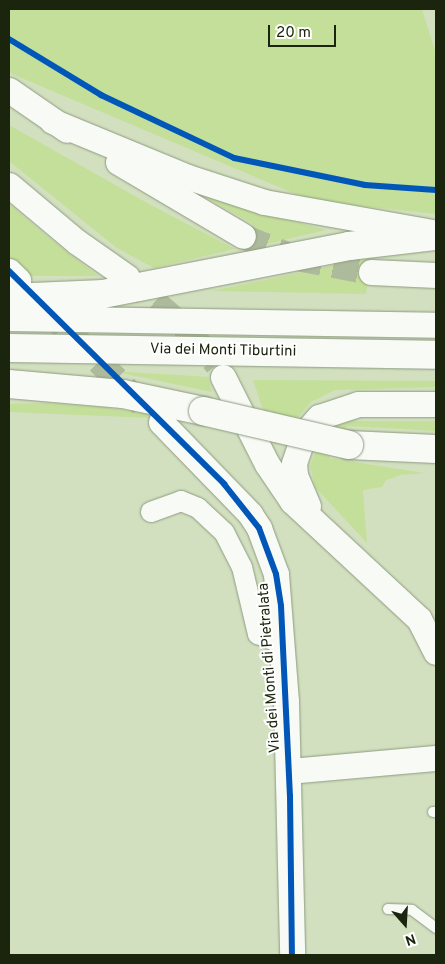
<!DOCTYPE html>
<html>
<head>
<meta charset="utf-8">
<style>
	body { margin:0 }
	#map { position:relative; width:445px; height:964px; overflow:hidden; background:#d2e0bf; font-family:Overpass,sans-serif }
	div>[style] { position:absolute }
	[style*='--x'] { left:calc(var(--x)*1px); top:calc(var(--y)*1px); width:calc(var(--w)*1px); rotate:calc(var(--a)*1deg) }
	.green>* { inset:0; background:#c3df99 }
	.tertiary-tunnel>* { height:25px; margin-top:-12.5px; transform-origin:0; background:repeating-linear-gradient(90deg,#adba9b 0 25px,transparent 0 37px) }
	.roads { filter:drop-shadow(0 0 1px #8f9a81) drop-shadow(0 0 1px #8f9a81) }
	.service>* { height:10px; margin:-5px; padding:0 5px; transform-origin:5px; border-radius:5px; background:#f8faf5 }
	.minor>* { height:20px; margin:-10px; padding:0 10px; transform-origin:10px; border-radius:10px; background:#f8faf5 }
	.tertiary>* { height:25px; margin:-12.5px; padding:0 12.5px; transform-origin:12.5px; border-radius:12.5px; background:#f8faf5 }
	.secondary>* { height:28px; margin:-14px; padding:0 14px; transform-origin:14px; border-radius:14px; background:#f8faf5 }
	.bridges { filter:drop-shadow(0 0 1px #8f9a81) drop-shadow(0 0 1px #8f9a81) }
	.secondary-bridge>* { height:28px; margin:-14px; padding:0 14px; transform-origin:14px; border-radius:14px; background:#f8faf5 }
	.cycleway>* { height:6px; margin:-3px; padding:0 3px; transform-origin:3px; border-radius:3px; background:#0057b8 }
	span { translate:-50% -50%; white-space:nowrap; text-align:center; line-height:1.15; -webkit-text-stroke:4px #fff; paint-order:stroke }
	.street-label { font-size:15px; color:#1b240d }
	.frame { position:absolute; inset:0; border:10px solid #1b240d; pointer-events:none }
	.north { position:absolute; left:380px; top:899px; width:50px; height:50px; -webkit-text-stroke:4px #fff; paint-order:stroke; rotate:161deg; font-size:14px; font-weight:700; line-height:20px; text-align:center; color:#1b240d }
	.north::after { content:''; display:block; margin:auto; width:18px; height:22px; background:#1b240d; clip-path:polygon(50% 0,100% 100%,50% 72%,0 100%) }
	.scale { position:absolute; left:268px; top:25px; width:68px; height:22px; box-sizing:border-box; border:2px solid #1b240d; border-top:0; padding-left:6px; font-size:15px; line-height:18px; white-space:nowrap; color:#1b240d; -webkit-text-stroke:4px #fff; paint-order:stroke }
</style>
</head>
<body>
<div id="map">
	<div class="green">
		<i style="clip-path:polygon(9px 9px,422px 9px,436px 54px,436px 214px,312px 201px,12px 74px,9px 71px)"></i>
		<i style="clip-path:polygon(9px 125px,149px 204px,235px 249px,154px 268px,117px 248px,9px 161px)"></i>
		<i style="clip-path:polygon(202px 195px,226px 203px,326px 230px,241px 250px,253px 224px)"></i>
		<i style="clip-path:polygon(9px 204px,48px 237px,98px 276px,9px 276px)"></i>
		<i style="clip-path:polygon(371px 257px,366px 294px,212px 291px,331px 266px)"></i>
		<i style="clip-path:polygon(112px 371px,208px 377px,212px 392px)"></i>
		<i style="clip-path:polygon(253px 380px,436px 381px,436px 387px,335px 390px,311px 402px,275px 445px)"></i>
		<i style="clip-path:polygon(45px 403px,103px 407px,176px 419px,9px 412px,9px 404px)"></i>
		<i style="clip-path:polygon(343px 421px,436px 421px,436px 431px,347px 426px,329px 458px,424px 473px,401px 475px,386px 480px,382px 487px,363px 490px,367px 543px,315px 487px,310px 466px,317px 448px,332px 427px)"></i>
	</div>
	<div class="tertiary-tunnel">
		<i style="--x:243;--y:236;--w:58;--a:22.2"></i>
		<i style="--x:297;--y:258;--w:75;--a:10.7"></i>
		<i style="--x:127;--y:277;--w:82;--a:41.1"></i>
		<i style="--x:189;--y:331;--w:43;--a:49.7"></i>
		<i style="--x:46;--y:309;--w:135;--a:44.7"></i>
	</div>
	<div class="roads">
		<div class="service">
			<i style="--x:433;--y:812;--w:3;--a:0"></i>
			<i style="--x:388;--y:909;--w:24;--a:2"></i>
			<i style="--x:412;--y:910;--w:30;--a:37"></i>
		</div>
		<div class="minor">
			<i style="--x:151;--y:512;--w:32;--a:-20"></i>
			<i style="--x:181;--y:501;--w:18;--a:22"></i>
			<i style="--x:198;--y:508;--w:35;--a:43"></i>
			<i style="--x:224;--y:532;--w:39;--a:63"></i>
			<i style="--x:242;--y:567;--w:69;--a:76.6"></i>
			<i style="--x:258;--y:634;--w:27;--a:22"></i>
		</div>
		<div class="tertiary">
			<i style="--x:9;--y:90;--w:70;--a:34.6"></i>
			<i style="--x:52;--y:121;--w:147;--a:22.4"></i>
			<i style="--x:188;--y:177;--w:80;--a:18.2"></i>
			<i style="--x:264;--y:202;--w:171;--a:10.1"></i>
			<i style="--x:118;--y:162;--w:145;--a:30.6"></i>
			<i style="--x:9;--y:185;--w:89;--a:40"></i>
			<i style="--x:77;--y:242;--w:61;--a:35"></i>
			<i style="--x:9;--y:271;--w:13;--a:45"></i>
			<i style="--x:371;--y:272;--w:65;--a:2.6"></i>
			<i style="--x:9;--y:318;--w:427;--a:0.9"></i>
			<i style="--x:223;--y:377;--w:97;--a:63.2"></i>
			<i style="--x:267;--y:464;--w:45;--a:56"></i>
			<i style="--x:292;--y:501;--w:173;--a:42.9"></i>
			<i style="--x:419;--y:619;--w:37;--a:63"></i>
			<i style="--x:161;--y:422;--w:128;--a:45.9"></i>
			<i style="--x:250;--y:514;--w:17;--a:57"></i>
			<i style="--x:259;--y:528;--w:49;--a:69.7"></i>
			<i style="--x:276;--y:574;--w:127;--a:85.5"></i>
			<i style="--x:286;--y:701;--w:254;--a:88.6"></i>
			<i style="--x:308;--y:506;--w:33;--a:-113"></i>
			<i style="--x:295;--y:476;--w:13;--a:-94"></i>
			<i style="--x:294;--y:463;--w:31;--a:-71"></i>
			<i style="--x:304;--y:434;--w:23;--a:-49"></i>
			<i style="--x:319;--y:417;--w:41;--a:-18.4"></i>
			<i style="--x:358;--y:404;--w:78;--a:0"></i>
			<i style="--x:289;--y:771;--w:148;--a:-5.1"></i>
		</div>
		<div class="secondary">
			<i style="--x:9;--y:298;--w:94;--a:-2.4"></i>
			<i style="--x:103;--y:294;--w:251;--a:-11"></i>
			<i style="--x:349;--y:246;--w:88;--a:-6.6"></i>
			<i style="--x:9;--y:348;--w:427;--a:0.9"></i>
			<i style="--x:9;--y:384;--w:114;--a:5"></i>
			<i style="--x:123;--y:394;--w:82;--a:12"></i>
			<i style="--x:349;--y:445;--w:87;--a:2.6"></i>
		</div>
	</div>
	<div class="bridges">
		<div class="secondary-bridge">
			<i style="--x:203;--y:411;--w:150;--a:13.1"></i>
		</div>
	</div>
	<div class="cycleway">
		<i style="--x:9;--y:39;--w:108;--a:31.3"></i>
		<i style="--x:101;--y:95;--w:147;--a:25.3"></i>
		<i style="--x:234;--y:158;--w:134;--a:11.6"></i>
		<i style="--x:365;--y:185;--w:71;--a:4"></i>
		<i style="--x:9;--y:271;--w:303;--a:44.7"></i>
		<i style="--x:224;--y:484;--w:56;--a:51.5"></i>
		<i style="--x:259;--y:528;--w:49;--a:69.7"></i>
		<i style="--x:276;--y:574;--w:32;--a:81"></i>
		<i style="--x:281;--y:606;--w:190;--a:87.3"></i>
		<i style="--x:290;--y:796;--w:159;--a:89.3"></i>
	</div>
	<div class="street-label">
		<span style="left:223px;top:351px;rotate:1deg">Via dei Monti Tiburtini</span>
		<span style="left:270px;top:668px;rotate:-94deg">Via dei Monti di Pietralata</span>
	</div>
	<div class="frame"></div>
	<div class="north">N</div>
	<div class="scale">20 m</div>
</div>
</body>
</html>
